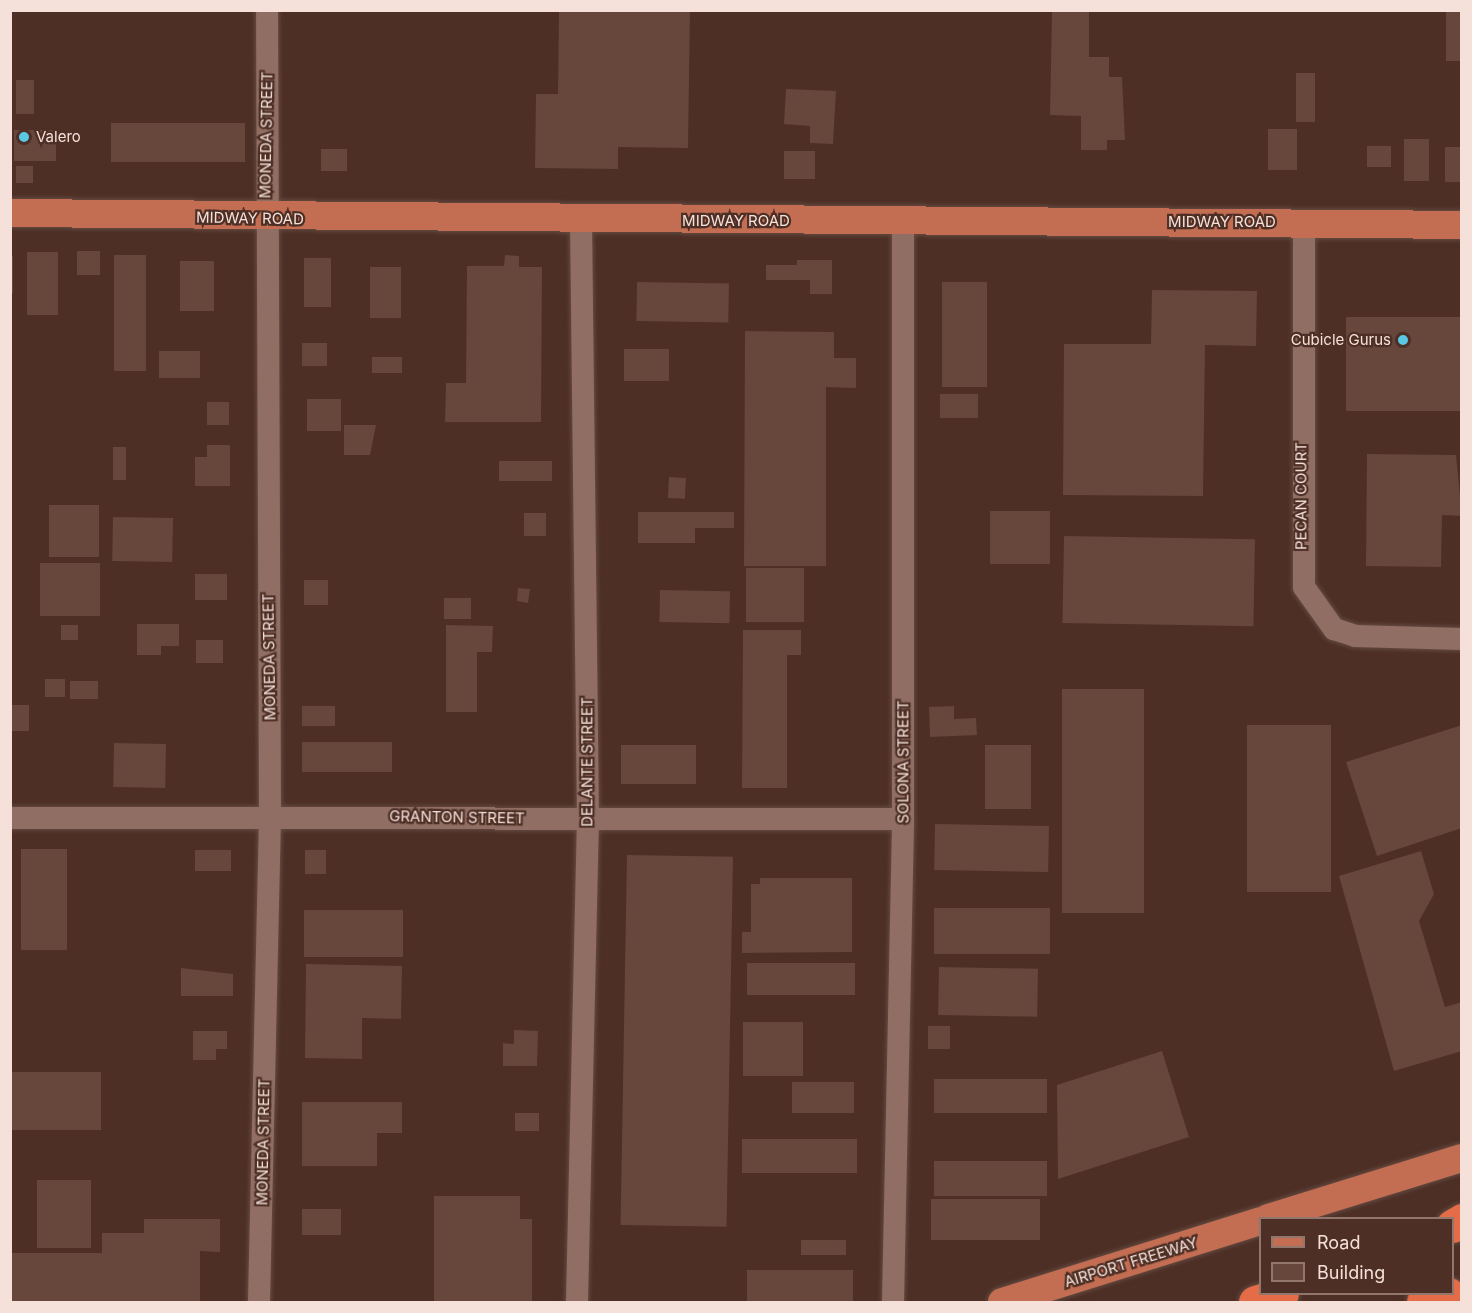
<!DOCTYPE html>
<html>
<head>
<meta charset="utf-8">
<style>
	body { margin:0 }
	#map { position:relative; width:1472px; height:1313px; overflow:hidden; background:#4d2f25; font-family:Inter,sans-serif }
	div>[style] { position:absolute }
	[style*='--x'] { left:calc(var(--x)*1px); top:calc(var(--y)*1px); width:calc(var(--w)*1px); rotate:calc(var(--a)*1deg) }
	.building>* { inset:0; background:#67463c; transform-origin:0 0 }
	.roads { filter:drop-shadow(0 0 2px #654b42) drop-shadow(0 0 2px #654b42) }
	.minor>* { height:22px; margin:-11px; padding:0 11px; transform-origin:11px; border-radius:11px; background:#916e63 }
	.major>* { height:28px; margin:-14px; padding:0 14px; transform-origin:14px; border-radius:14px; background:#c36d52 }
	.highway>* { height:33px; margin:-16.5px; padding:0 16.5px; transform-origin:16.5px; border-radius:16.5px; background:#e46c46 }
	.dots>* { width:16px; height:16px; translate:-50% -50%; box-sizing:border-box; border:3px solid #4d2f25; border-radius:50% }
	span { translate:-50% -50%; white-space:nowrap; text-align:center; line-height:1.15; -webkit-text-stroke:4.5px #4d2f25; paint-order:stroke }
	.street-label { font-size:15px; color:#f5e1da }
	.poi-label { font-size:15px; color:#f5e1da }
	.left { translate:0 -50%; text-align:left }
	.right { translate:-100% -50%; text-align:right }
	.frame { position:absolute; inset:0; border:12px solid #f5e1da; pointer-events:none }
	.legend { position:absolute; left:1259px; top:1217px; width:195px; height:78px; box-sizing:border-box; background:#4d2f25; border:2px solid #90766d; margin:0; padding:8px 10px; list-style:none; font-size:18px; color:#f5e1da }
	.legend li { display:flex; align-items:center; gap:12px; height:30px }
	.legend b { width:30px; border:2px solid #90766d }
</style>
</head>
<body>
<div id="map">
	<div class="building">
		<i style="clip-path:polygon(559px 10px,690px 10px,688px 148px,618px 147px,618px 169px,535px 168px,536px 94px,558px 94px)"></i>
		<i style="clip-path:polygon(1052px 10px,1089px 10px,1089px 57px,1109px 57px,1109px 77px,1122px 77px,1125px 140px,1107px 140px,1107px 150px,1081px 150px,1081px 116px,1050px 115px)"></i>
		<i style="left:1446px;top:11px;width:16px;height:50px"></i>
		<i style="left:1296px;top:73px;width:19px;height:49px"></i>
		<i style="left:16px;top:80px;width:18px;height:34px"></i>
		<i style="clip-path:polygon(786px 89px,836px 91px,833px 144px,810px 143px,810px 126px,784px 124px)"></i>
		<i style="left:111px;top:123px;width:134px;height:39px"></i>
		<i style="left:1268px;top:129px;width:29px;height:41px"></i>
		<i style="left:14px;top:130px;width:42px;height:31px"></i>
		<i style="left:1404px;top:139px;width:25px;height:42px"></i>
		<i style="left:1367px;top:146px;width:24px;height:21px"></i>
		<i style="left:1445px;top:147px;width:17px;height:35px"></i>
		<i style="left:321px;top:149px;width:26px;height:22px"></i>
		<i style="left:784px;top:151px;width:31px;height:28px"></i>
		<i style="left:16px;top:166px;width:17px;height:17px"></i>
		<i style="left:77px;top:251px;width:23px;height:24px"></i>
		<i style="left:27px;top:252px;width:31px;height:63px"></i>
		<i style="left:114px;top:255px;width:32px;height:116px"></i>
		<i style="clip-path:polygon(505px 255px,519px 256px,519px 267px,542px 267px,541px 422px,445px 422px,446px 383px,466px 383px,467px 266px,504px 266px)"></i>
		<i style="left:10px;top:256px;width:3px;height:37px"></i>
		<i style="left:304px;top:258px;width:27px;height:49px"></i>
		<i style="clip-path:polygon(797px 260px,832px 260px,832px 294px,810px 294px,810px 280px,766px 280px,766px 265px,797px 265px)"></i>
		<i style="left:180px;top:261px;width:34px;height:50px"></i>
		<i style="left:370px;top:267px;width:31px;height:51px"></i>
		<i style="left:637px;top:282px;width:92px;height:39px;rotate:1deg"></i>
		<i style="left:942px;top:282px;width:45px;height:105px"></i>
		<i style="clip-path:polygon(1152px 290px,1257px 291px,1256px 346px,1205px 345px,1203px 496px,1063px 495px,1064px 344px,1151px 344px)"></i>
		<i style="left:1346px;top:317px;width:116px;height:94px"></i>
		<i style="clip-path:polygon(745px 331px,834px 332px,834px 358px,856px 358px,856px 388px,826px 387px,826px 566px,744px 566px)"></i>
		<i style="left:302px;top:343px;width:25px;height:23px"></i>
		<i style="left:624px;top:349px;width:45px;height:32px"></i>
		<i style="left:159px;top:351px;width:41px;height:27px"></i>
		<i style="left:372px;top:357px;width:30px;height:16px"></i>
		<i style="left:940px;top:394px;width:38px;height:24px"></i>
		<i style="left:307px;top:399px;width:34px;height:32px"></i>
		<i style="left:207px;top:402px;width:22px;height:23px"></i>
		<i style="clip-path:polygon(344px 425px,376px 425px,370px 455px,344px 455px)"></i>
		<i style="clip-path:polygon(207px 445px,230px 445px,230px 486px,195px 486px,195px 457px,207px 457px)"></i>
		<i style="left:113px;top:447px;width:13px;height:33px"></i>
		<i style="clip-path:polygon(1367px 454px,1456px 455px,1462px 516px,1442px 515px,1441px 567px,1366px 566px)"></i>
		<i style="left:499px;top:461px;width:53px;height:20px"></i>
		<i style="left:669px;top:477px;width:17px;height:21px;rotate:3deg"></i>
		<i style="left:49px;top:505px;width:50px;height:52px"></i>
		<i style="left:990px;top:511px;width:60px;height:53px"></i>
		<i style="clip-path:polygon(638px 512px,734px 512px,734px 528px,695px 528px,695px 543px,638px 543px)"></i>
		<i style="left:524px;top:513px;width:22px;height:23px"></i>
		<i style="left:113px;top:517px;width:60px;height:44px;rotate:1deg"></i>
		<i style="left:1064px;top:536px;width:191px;height:87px;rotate:1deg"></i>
		<i style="left:40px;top:563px;width:60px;height:53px"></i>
		<i style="left:746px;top:568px;width:58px;height:54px"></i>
		<i style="left:195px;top:574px;width:32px;height:26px"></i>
		<i style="left:304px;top:580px;width:24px;height:25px"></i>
		<i style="clip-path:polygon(518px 588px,530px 589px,528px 603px,517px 601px)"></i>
		<i style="left:660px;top:590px;width:70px;height:32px;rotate:1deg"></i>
		<i style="left:444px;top:598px;width:27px;height:21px"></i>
		<i style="clip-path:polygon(137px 624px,179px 624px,179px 646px,161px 646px,161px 655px,137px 655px)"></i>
		<i style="left:61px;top:625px;width:17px;height:15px"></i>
		<i style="clip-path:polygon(446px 625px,493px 626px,492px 652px,477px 652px,477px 712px,446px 712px)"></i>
		<i style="clip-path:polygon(743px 630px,801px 630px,801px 655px,787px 655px,787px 788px,742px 788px)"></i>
		<i style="left:196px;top:640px;width:27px;height:23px"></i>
		<i style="left:45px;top:679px;width:20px;height:18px"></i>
		<i style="left:70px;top:681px;width:28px;height:18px"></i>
		<i style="left:1062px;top:689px;width:82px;height:224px"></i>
		<i style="left:10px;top:705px;width:19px;height:26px"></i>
		<i style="left:302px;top:706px;width:33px;height:20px"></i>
		<i style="clip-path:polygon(954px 706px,954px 719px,976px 718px,977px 735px,930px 737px,929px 707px)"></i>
		<i style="left:1247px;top:725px;width:84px;height:167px"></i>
		<i style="clip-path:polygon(1462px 725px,1462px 828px,1377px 856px,1346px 762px)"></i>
		<i style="left:302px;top:742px;width:90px;height:30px"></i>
		<i style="left:114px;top:743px;width:52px;height:44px;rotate:1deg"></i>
		<i style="left:621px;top:745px;width:75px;height:39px"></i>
		<i style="left:985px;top:745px;width:46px;height:64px"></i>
		<i style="left:935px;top:824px;width:114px;height:46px;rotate:1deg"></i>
		<i style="left:21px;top:849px;width:46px;height:101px"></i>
		<i style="left:195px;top:850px;width:36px;height:21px"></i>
		<i style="left:305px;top:850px;width:21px;height:24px"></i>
		<i style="clip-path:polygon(1421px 851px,1434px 894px,1419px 921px,1445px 1007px,1462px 1002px,1462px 1051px,1394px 1071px,1339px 876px)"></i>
		<i style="left:627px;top:855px;width:106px;height:370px;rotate:1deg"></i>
		<i style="clip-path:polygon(760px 878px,852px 878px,852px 952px,742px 953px,742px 932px,751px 932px,751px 884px,760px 884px)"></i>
		<i style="left:934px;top:908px;width:116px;height:46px"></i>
		<i style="left:304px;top:910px;width:99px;height:47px"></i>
		<i style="left:747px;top:963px;width:108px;height:32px"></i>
		<i style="clip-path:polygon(306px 964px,402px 966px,401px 1019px,362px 1018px,362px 1059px,305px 1058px)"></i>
		<i style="left:939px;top:967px;width:99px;height:48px;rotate:1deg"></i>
		<i style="clip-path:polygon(181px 968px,233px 974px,233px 996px,181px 996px)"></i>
		<i style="left:743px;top:1022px;width:60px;height:54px"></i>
		<i style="left:928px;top:1026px;width:22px;height:23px"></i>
		<i style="clip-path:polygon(514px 1030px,538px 1031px,537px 1066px,503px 1066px,503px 1043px,514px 1044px)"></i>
		<i style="clip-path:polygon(193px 1031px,227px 1031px,227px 1049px,216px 1049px,216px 1060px,193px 1060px)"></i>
		<i style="clip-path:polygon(1162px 1051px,1189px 1137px,1058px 1179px,1057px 1085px)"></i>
		<i style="left:10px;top:1072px;width:91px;height:58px"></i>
		<i style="left:934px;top:1079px;width:113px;height:34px"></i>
		<i style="left:792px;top:1082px;width:62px;height:31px"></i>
		<i style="clip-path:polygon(302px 1102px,402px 1102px,402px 1133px,377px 1133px,377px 1166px,302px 1166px)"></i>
		<i style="left:515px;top:1113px;width:24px;height:18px"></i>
		<i style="left:742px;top:1139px;width:115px;height:34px"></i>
		<i style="left:934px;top:1161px;width:113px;height:35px"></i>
		<i style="left:37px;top:1180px;width:54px;height:68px"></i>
		<i style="clip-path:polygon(434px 1196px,520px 1196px,520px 1219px,532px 1219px,532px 1302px,434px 1302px)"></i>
		<i style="left:1040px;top:1199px;width:41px;height:109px;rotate:90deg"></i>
		<i style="left:302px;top:1209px;width:39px;height:26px"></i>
		<i style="clip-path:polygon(144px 1219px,220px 1219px,220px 1252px,200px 1251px,200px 1302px,10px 1302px,10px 1253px,102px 1253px,102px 1233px,144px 1233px)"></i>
		<i style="left:801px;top:1240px;width:45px;height:15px"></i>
		<i style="left:853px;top:1270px;width:32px;height:106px;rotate:90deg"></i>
	</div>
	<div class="roads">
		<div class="minor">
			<i style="--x:1304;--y:223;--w:364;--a:90"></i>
			<i style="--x:1304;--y:587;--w:52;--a:54.5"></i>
			<i style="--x:1334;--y:629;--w:22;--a:18"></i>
			<i style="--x:1355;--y:636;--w:107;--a:1.6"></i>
			<i style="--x:10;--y:818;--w:893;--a:0.06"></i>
			<i style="--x:259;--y:1302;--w:487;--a:-88.7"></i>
			<i style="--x:270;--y:815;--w:805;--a:-90.21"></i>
			<i style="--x:577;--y:1302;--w:483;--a:-88.7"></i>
			<i style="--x:588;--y:819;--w:598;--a:-90.67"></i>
			<i style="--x:893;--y:1302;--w:483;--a:-88.8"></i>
			<i style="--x:903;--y:819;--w:598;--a:-90"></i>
		</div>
		<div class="major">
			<i style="--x:10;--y:213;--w:1452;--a:0.47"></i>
			<i style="--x:1268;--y:1218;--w:203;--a:-17.2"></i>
			<i style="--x:1002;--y:1302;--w:270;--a:-17.4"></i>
		</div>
		<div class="highway">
			<i style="--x:1452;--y:1226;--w:12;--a:-31"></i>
			<i style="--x:1255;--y:1302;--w:28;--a:-17"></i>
			<i style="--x:1423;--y:1302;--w:27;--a:-17"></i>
		</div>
	</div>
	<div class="dots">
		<i style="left:24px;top:137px;background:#5ac8e5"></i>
		<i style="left:1403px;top:340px;background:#5ac8e5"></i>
	</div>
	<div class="street-label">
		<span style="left:266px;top:135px;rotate:-89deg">MONEDA STREET</span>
		<span style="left:250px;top:218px;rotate:1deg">MIDWAY ROAD</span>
		<span style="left:736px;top:221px">MIDWAY ROAD</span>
		<span style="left:1222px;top:222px">MIDWAY ROAD</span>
		<span style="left:1301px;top:496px;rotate:-90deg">PECAN COURT</span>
		<span style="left:269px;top:657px;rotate:-91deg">MONEDA STREET</span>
		<span style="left:587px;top:762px;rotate:-90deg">DELANTE STREET</span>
		<span style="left:903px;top:762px;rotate:-90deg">SOLONA STREET</span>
		<span style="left:457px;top:817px;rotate:1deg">GRANTON STREET</span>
		<span style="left:263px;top:1142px;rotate:-89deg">MONEDA STREET</span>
		<span style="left:1131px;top:1262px;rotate:-17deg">AIRPORT FREEWAY</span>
	</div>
	<div class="poi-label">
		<span class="left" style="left:36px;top:137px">Valero</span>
		<span class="right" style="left:1391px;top:340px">Cubicle Gurus</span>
	</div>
	<div class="frame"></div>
	<ul class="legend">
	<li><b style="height:8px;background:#c36d52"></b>Road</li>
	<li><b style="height:16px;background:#67463c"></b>Building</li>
	</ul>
</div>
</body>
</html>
